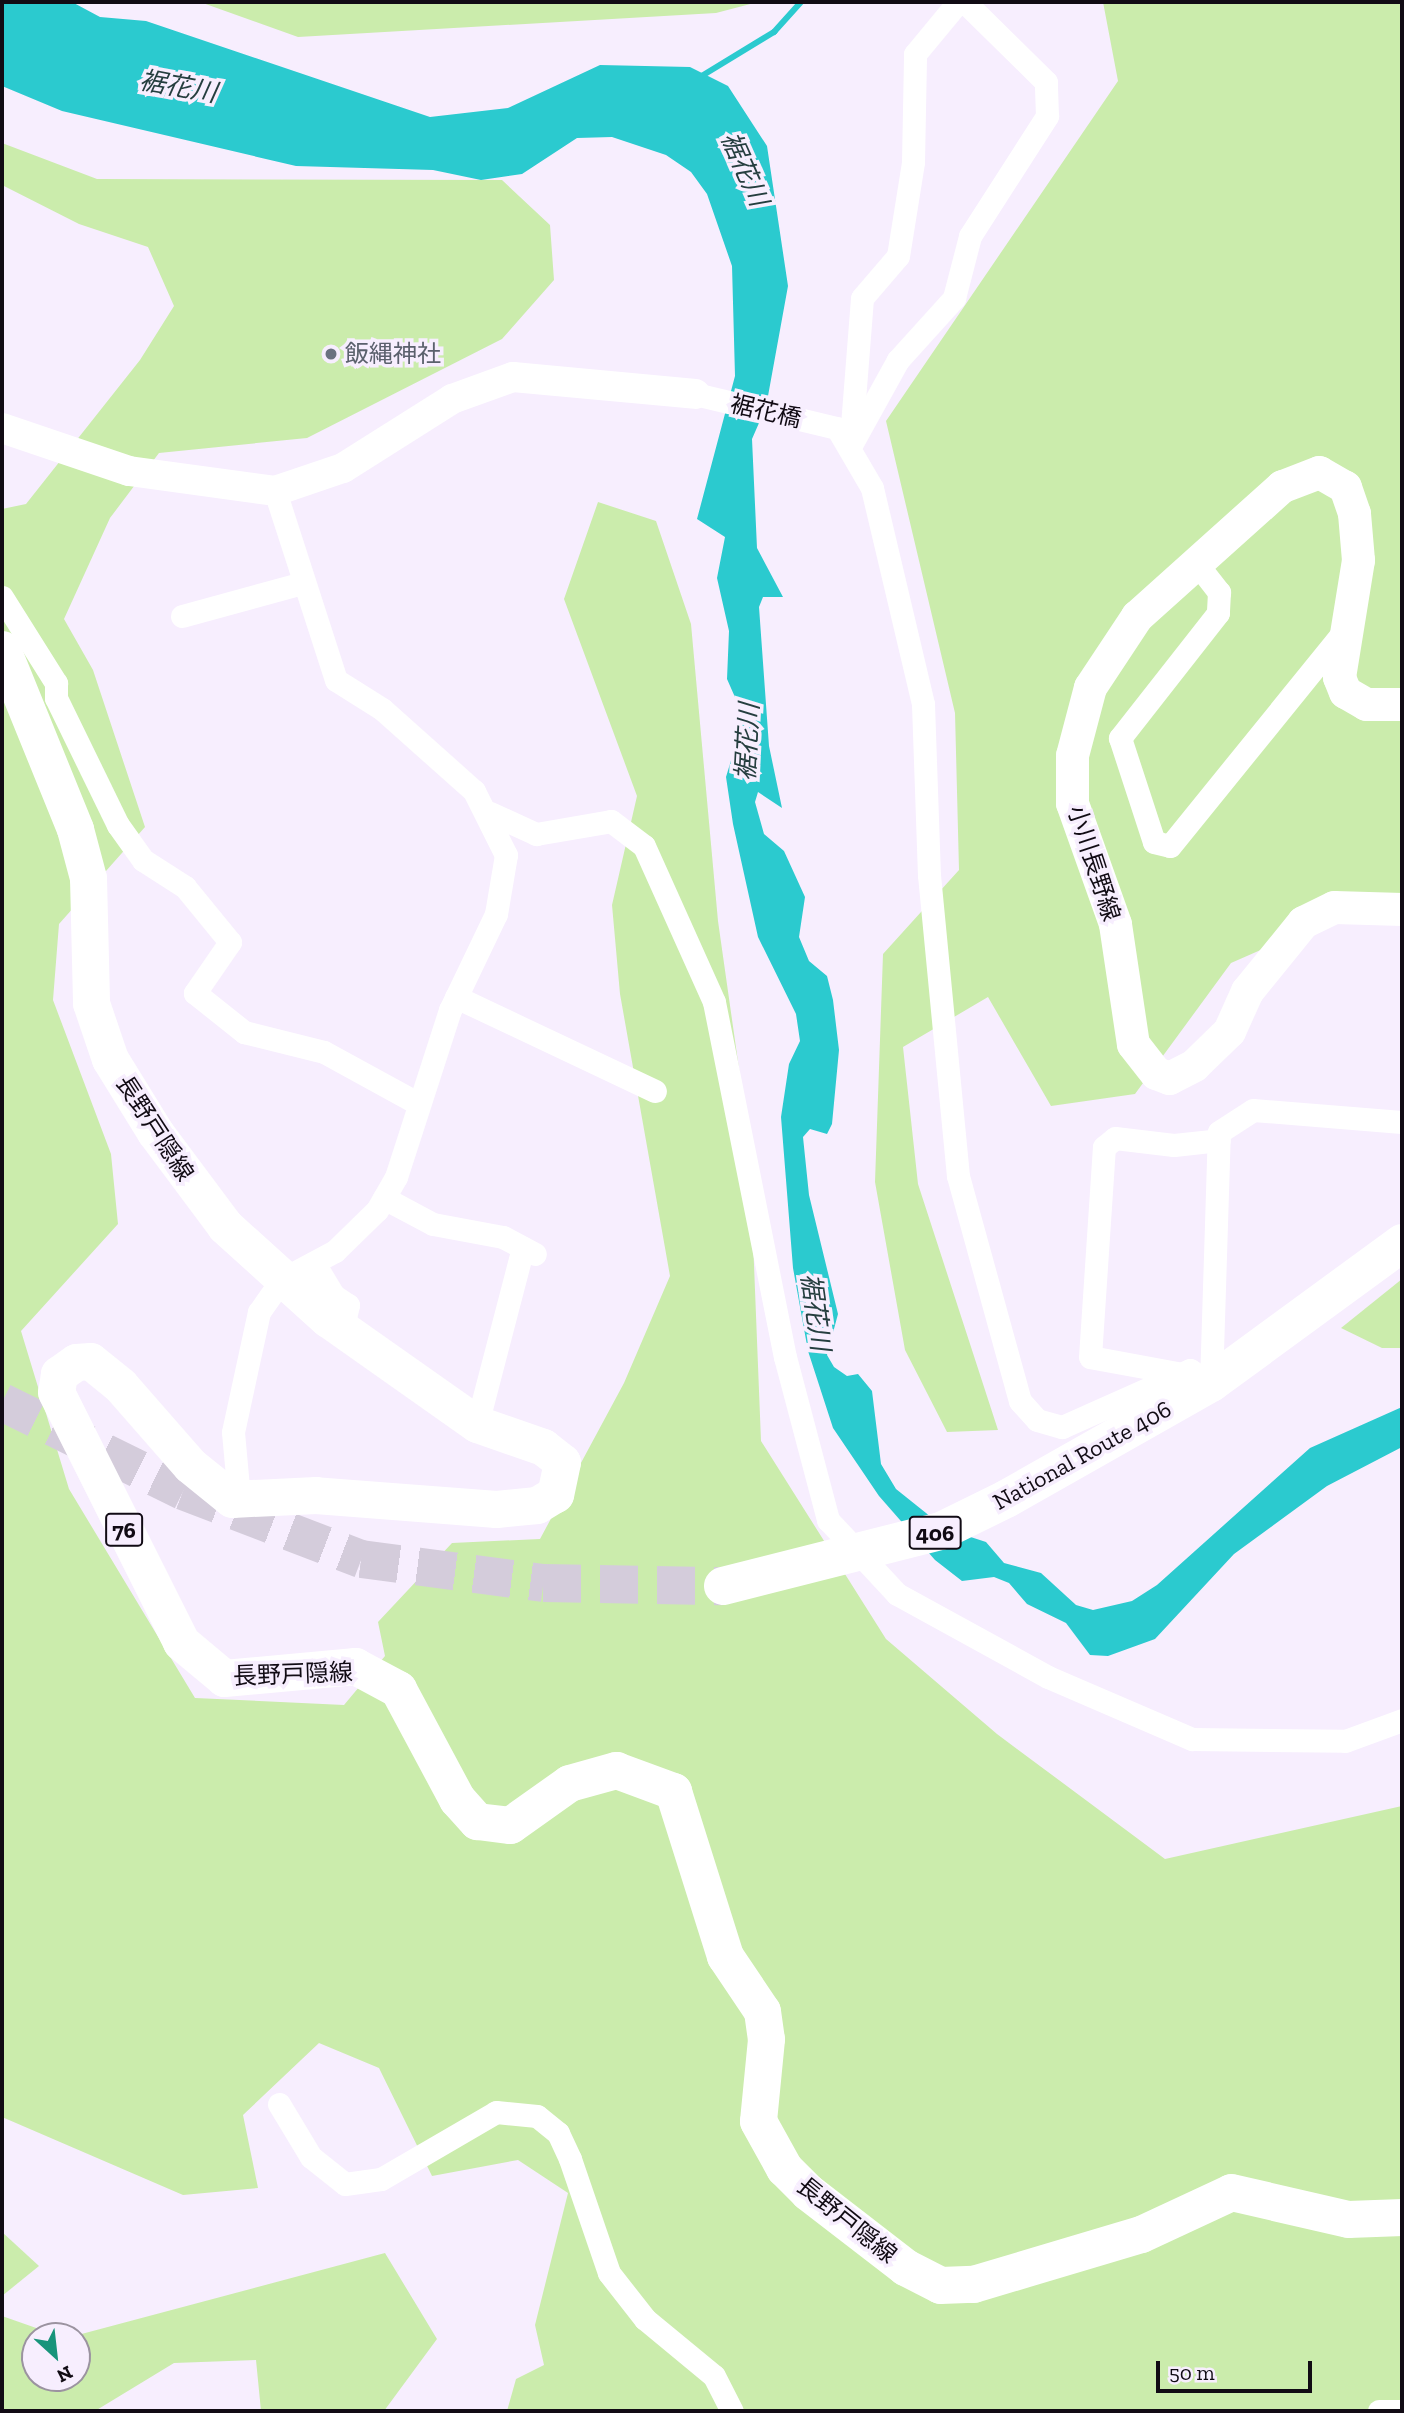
<!DOCTYPE html>
<html>
<head>
<meta charset="utf-8">
<style>
	body { margin:0 }
	#map { position:relative; width:1404px; height:2413px; overflow:hidden; background:#f7eefe; font-family:"Zilla Slab","Noto Sans JP",serif }
	div>[style] { position:absolute }
	[style*='--x'] { left:calc(var(--x)*1px); top:calc(var(--y)*1px); width:calc(var(--w)*1px); rotate:calc(var(--a)*1deg) }
	.green>* { inset:0; background:#cbecac }
	.water>* { inset:0; background:#2bcacf }
	.stream>* { height:6px; margin:-3px; padding:0 3px; transform-origin:3px; border-radius:3px; background:#2bcacf }
	.trunk-tunnel>* { height:38px; margin-top:-19px; transform-origin:0; background:repeating-linear-gradient(90deg,#d4ccdb 0 38px,transparent 0 57px) }
	.minor>* { height:23px; margin:-11.5px; padding:0 11.5px; transform-origin:11.5px; border-radius:11.5px; background:#fff }
	.tertiary>* { height:30px; margin:-15px; padding:0 15px; transform-origin:15px; border-radius:15px; background:#fff }
	.secondary>* { height:33px; margin:-16.5px; padding:0 16.5px; transform-origin:16.5px; border-radius:16.5px; background:#fff }
	.primary>* { height:37px; margin:-18.5px; padding:0 18.5px; transform-origin:18.5px; border-radius:18.5px; background:#fff }
	.trunk>* { height:38px; margin:-19px; padding:0 19px; transform-origin:19px; border-radius:19px; background:#fff }
	.dots>* { width:19px; height:19px; translate:-50% -50%; box-sizing:border-box; border:4px solid #f7eefe; border-radius:50% }
	span { translate:-50% -50%; white-space:nowrap; text-align:center; line-height:1.15; -webkit-text-stroke:7px #f7eefe; paint-order:stroke }
	.shield-label span { padding:2px 5px; background:#f7eefe; border:2px solid; border-radius:5px; -webkit-text-stroke-width:0 }
	.shield-label { font-size:23px; color:#110b14; font-weight:700 }
	.worship-label { font-size:24px; color:#5b616d }
	.left { translate:0 -50%; text-align:left }
	.street-label { font-size:24px; color:#110b14 }
	.water-label { font-size:26px; color:#253e3f; font-style:italic }
	.frame { position:absolute; inset:0; border:4px solid #110b14; pointer-events:none }
	.north { position:absolute; left:21px; top:2322px; width:70px; height:70px; box-sizing:border-box; background:#f7eefe; border:2px solid #9b93a0; border-radius:50%; rotate:153deg; font-size:19px; font-weight:700; line-height:28px; text-align:center; color:#110b14 }
	.north::after { content:''; display:block; margin:auto; width:24px; height:32px; background:#18947b; clip-path:polygon(50% 0,100% 100%,50% 72%,0 100%) }
	.scale { position:absolute; left:1156px; top:2361px; width:156px; height:32px; box-sizing:border-box; border:4px solid #110b14; border-top:0; padding-left:9px; font-size:21px; line-height:24px; white-space:nowrap; color:#110b14; -webkit-text-stroke:5px #f7eefe; paint-order:stroke }
</style>
</head>
<body>
<div id="map">
	<div class="green">
		<i style="clip-path:polygon(200px 2px,758px 2px,716px 13px,298px 37px)"></i>
		<i style="clip-path:polygon(1103px 2px,1402px 2px,1402px 909px,1361px 906px,1231px 963px,1135px 1094px,1051px 1106px,988px 997px,903px 1047px,918px 1184px,998px 1430px,947px 1432px,905px 1350px,875px 1182px,883px 954px,959px 870px,955px 713px,886px 421px,1118px 81px)"></i>
		<i style="clip-path:polygon(2px 143px,97px 179px,502px 180px,550px 225px,554px 280px,502px 339px,307px 438px,159px 453px,110px 518px,64px 619px,93px 670px,145px 827px,59px 924px,53px 1000px,111px 1154px,118px 1224px,21px 1331px,69px 1489px,195px 1698px,344px 1705px,385px 1656px,378px 1622px,452px 1543px,540px 1539px,624px 1383px,670px 1276px,620px 994px,612px 905px,637px 796px,564px 599px,598px 502px,656px 521px,691px 624px,718px 921px,749px 1139px,761px 1441px,886px 1639px,997px 1734px,1165px 1859px,1402px 1806px,1402px 2411px,507px 2411px,516px 2379px,544px 2365px,535px 2325px,568px 2193px,518px 2160px,432px 2176px,379px 2068px,319px 2043px,243px 2115px,258px 2188px,183px 2195px,2px 2117px,2px 509px,26px 504px,140px 360px,174px 306px,148px 247px,79px 224px,2px 185px)"></i>
		<i style="clip-path:polygon(1402px 1279px,1402px 1348px,1382px 1348px,1341px 1328px)"></i>
		<i style="clip-path:polygon(2px 2232px,39px 2266px,2px 2296px)"></i>
		<i style="clip-path:polygon(385px 2253px,437px 2339px,384px 2411px,261px 2411px,256px 2360px,174px 2363px,95px 2411px,2px 2411px,2px 2316px,59px 2336px,35px 2336px,35px 2378px,77px 2378px,74px 2336px)"></i>
	</div>
	<div class="water">
		<i style="clip-path:polygon(2px 2px,72px 2px,100px 17px,146px 21px,430px 117px,508px 108px,600px 65px,690px 67px,728px 86px,767px 146px,788px 286px,766px 407px,752px 439px,757px 548px,783px 597px,763px 597px,759px 607px,769px 746px,782px 808px,758px 792px,755px 802px,764px 834px,784px 851px,805px 897px,799px 937px,809px 961px,827px 976px,833px 1000px,839px 1050px,832px 1124px,827px 1134px,810px 1129px,803px 1137px,809px 1195px,838px 1314px,827px 1355px,834px 1367px,847px 1376px,858px 1374px,872px 1391px,881px 1464px,896px 1489px,946px 1529px,986px 1542px,1004px 1563px,1041px 1573px,1076px 1605px,1093px 1610px,1132px 1601px,1157px 1585px,1310px 1448px,1402px 1407px,1402px 1447px,1327px 1486px,1234px 1554px,1155px 1639px,1108px 1656px,1090px 1655px,1066px 1623px,1027px 1604px,1009px 1583px,994px 1577px,962px 1581px,935px 1560px,879px 1496px,833px 1428px,808px 1351px,793px 1268px,781px 1117px,789px 1064px,800px 1041px,796px 1014px,758px 937px,733px 824px,726px 777px,739px 734px,738px 704px,727px 679px,729px 631px,717px 578px,725px 537px,697px 519px,735px 376px,732px 266px,707px 194px,691px 172px,666px 155px,612px 137px,577px 138px,522px 174px,481px 180px,433px 170px,296px 166px,62px 111px,2px 86px)"></i>
	</div>
	<div class="stream">
		<i style="--x:700;--y:77;--w:87;--a:-31.3"></i>
		<i style="--x:774;--y:32;--w:40;--a:-48"></i>
	</div>
	<div class="trunk-tunnel">
		<i style="--x:2;--y:1402;--w:202;--a:26.2"></i>
		<i style="--x:183;--y:1491;--w:191;--a:20.9"></i>
		<i style="--x:361;--y:1559;--w:184;--a:7.5"></i>
		<i style="--x:543;--y:1583;--w:180;--a:1"></i>
	</div>
	<div class="minor">
		<i style="--x:695;--y:394;--w:146;--a:13.5"></i>
		<i style="--x:837;--y:428;--w:69;--a:59.7"></i>
		<i style="--x:872;--y:488;--w:222;--a:76.7"></i>
		<i style="--x:923;--y:704;--w:171;--a:88"></i>
		<i style="--x:929;--y:875;--w:302;--a:84.5"></i>
		<i style="--x:958;--y:1176;--w:233;--a:74.6"></i>
		<i style="--x:1020;--y:1401;--w:25;--a:48"></i>
		<i style="--x:1037;--y:1420;--w:26;--a:16"></i>
		<i style="--x:1062;--y:1427;--w:140;--a:-24"></i>
		<i style="--x:1190;--y:1370;--w:25;--a:32"></i>
		<i style="--x:1211;--y:1383;--w:251;--a:-88.2"></i>
		<i style="--x:1219;--y:1132;--w:40;--a:-32.9"></i>
		<i style="--x:1253;--y:1110;--w:149;--a:4.6"></i>
		<i style="--x:851;--y:438;--w:140;--a:-85.5"></i>
		<i style="--x:862;--y:298;--w:55;--a:-49.4"></i>
		<i style="--x:898;--y:256;--w:95;--a:-80.9"></i>
		<i style="--x:913;--y:162;--w:108;--a:-88.9"></i>
		<i style="--x:915;--y:54;--w:67;--a:-50.4"></i>
		<i style="--x:851;--y:445;--w:97;--a:-61.1"></i>
		<i style="--x:898;--y:360;--w:84;--a:-47.9"></i>
		<i style="--x:954;--y:298;--w:64;--a:-75.5"></i>
		<i style="--x:970;--y:236;--w:143;--a:-57.3"></i>
		<i style="--x:1047;--y:116;--w:34;--a:-92"></i>
		<i style="--x:1046;--y:82;--w:114;--a:-135.4"></i>
		<i style="--x:1197;--y:564;--w:36;--a:52"></i>
		<i style="--x:1219;--y:592;--w:21;--a:93"></i>
		<i style="--x:1218;--y:613;--w:159;--a:128.1"></i>
		<i style="--x:1120;--y:738;--w:109;--a:71.9"></i>
		<i style="--x:1154;--y:842;--w:16;--a:14"></i>
		<i style="--x:1170;--y:846;--w:279;--a:-51"></i>
		<i style="--x:2;--y:597;--w:102;--a:57.9"></i>
		<i style="--x:56;--y:683;--w:15;--a:90"></i>
		<i style="--x:56;--y:698;--w:141;--a:64"></i>
		<i style="--x:118;--y:825;--w:43;--a:54.5"></i>
		<i style="--x:143;--y:860;--w:50;--a:32.7"></i>
		<i style="--x:185;--y:887;--w:71;--a:50.7"></i>
		<i style="--x:230;--y:942;--w:62;--a:124.5"></i>
		<i style="--x:195;--y:993;--w:63;--a:38.5"></i>
		<i style="--x:244;--y:1032;--w:82;--a:14"></i>
		<i style="--x:324;--y:1052;--w:108;--a:28.7"></i>
		<i style="--x:182;--y:616;--w:125;--a:-15.3"></i>
		<i style="--x:490;--y:813;--w:51;--a:24.5"></i>
		<i style="--x:536;--y:834;--w:76;--a:-9.8"></i>
		<i style="--x:611;--y:821;--w:41;--a:37.1"></i>
		<i style="--x:644;--y:846;--w:171;--a:65.8"></i>
		<i style="--x:714;--y:1002;--w:362;--a:78.7"></i>
		<i style="--x:785;--y:1357;--w:169;--a:75.2"></i>
		<i style="--x:828;--y:1520;--w:101;--a:47"></i>
		<i style="--x:897;--y:1594;--w:172;--a:28.8"></i>
		<i style="--x:1048;--y:1677;--w:157;--a:23.3"></i>
		<i style="--x:1192;--y:1739;--w:153;--a:0.7"></i>
		<i style="--x:1345;--y:1741;--w:61;--a:-20.2"></i>
		<i style="--x:456;--y:997;--w:220;--a:25.3"></i>
		<i style="--x:384;--y:1198;--w:55;--a:28"></i>
		<i style="--x:433;--y:1224;--w:71;--a:10.5"></i>
		<i style="--x:503;--y:1237;--w:36;--a:28"></i>
		<i style="--x:314;--y:1263;--w:37;--a:59"></i>
		<i style="--x:333;--y:1295;--w:18;--a:34"></i>
		<i style="--x:348;--y:1305;--w:26;--a:103"></i>
		<i style="--x:1177;--y:1373;--w:88;--a:-169.6"></i>
		<i style="--x:1090;--y:1357;--w:210;--a:-86.2"></i>
		<i style="--x:1104;--y:1147;--w:14;--a:-39"></i>
		<i style="--x:1115;--y:1138;--w:59;--a:6.8"></i>
		<i style="--x:1174;--y:1145;--w:45;--a:-6.3"></i>
		<i style="--x:477;--y:1424;--w:182;--a:-75.4"></i>
		<i style="--x:239;--y:1498;--w:66;--a:-95.2"></i>
		<i style="--x:233;--y:1432;--w:123;--a:-77.8"></i>
		<i style="--x:259;--y:1312;--w:39;--a:-55"></i>
		<i style="--x:281;--y:1280;--w:61;--a:-28.2"></i>
		<i style="--x:335;--y:1251;--w:59;--a:-44.3"></i>
		<i style="--x:377;--y:1210;--w:38;--a:-60"></i>
		<i style="--x:396;--y:1177;--w:176;--a:-72.1"></i>
		<i style="--x:450;--y:1010;--w:106;--a:-64.4"></i>
		<i style="--x:496;--y:914;--w:60;--a:-80.4"></i>
		<i style="--x:506;--y:855;--w:72;--a:-116.6"></i>
		<i style="--x:474;--y:791;--w:123;--a:-138.3"></i>
		<i style="--x:382;--y:709;--w:54;--a:-147.8"></i>
		<i style="--x:336;--y:680;--w:199;--a:-107.9"></i>
		<i style="--x:279;--y:2104;--w:62;--a:58.9"></i>
		<i style="--x:311;--y:2157;--w:43;--a:38.5"></i>
		<i style="--x:345;--y:2184;--w:36;--a:-8"></i>
		<i style="--x:381;--y:2179;--w:133;--a:-30.2"></i>
		<i style="--x:496;--y:2112;--w:41;--a:5.6"></i>
		<i style="--x:537;--y:2116;--w:27;--a:39"></i>
		<i style="--x:558;--y:2133;--w:29;--a:65"></i>
		<i style="--x:570;--y:2159;--w:120;--a:71.1"></i>
		<i style="--x:609;--y:2273;--w:58;--a:52"></i>
		<i style="--x:645;--y:2319;--w:89;--a:39.6"></i>
		<i style="--x:714;--y:2376;--w:39;--a:63"></i>
		<i style="--x:1379;--y:2411;--w:23;--a:0"></i>
	</div>
	<div class="tertiary">
		<i style="--x:2;--y:428;--w:134;--a:18.7"></i>
		<i style="--x:129;--y:471;--w:147;--a:7.8"></i>
		<i style="--x:275;--y:491;--w:72;--a:-18.7"></i>
		<i style="--x:343;--y:468;--w:129;--a:-32.3"></i>
		<i style="--x:452;--y:399;--w:65;--a:-19.8"></i>
		<i style="--x:513;--y:377;--w:183;--a:5.3"></i>
	</div>
	<div class="secondary">
		<i style="--x:1402;--y:704;--w:36;--a:180"></i>
		<i style="--x:1366;--y:704;--w:24;--a:-150"></i>
		<i style="--x:1345;--y:692;--w:16;--a:-112"></i>
		<i style="--x:1339;--y:677;--w:119;--a:-80.8"></i>
		<i style="--x:1358;--y:560;--w:47;--a:-94.9"></i>
		<i style="--x:1354;--y:513;--w:28;--a:-109"></i>
		<i style="--x:1345;--y:487;--w:30;--a:-150"></i>
		<i style="--x:1319;--y:472;--w:40;--a:159"></i>
		<i style="--x:1282;--y:486;--w:195;--a:138.1"></i>
		<i style="--x:1137;--y:616;--w:85;--a:123.5"></i>
		<i style="--x:1090;--y:687;--w:70;--a:104.8"></i>
		<i style="--x:1072;--y:755;--w:48;--a:90"></i>
		<i style="--x:1072;--y:803;--w:128;--a:70.4"></i>
		<i style="--x:1115;--y:924;--w:121;--a:81.5"></i>
		<i style="--x:1133;--y:1044;--w:37;--a:52"></i>
		<i style="--x:1156;--y:1073;--w:14;--a:21"></i>
		<i style="--x:1169;--y:1078;--w:28;--a:-27"></i>
		<i style="--x:1194;--y:1065;--w:49;--a:-44.2"></i>
		<i style="--x:1229;--y:1031;--w:44;--a:-65.8"></i>
		<i style="--x:1247;--y:991;--w:89;--a:-50.9"></i>
		<i style="--x:1303;--y:922;--w:34;--a:-26"></i>
		<i style="--x:1334;--y:907;--w:68;--a:1.7"></i>
	</div>
	<div class="primary">
		<i style="--x:2;--y:649;--w:194;--a:67.9"></i>
		<i style="--x:75;--y:829;--w:51;--a:75.1"></i>
		<i style="--x:88;--y:878;--w:125;--a:88.6"></i>
		<i style="--x:91;--y:1003;--w:59;--a:71.3"></i>
		<i style="--x:110;--y:1059;--w:86;--a:58.3"></i>
		<i style="--x:155;--y:1132;--w:117;--a:53.3"></i>
		<i style="--x:225;--y:1226;--w:139;--a:42.1"></i>
		<i style="--x:328;--y:1319;--w:182;--a:35.2"></i>
		<i style="--x:477;--y:1424;--w:70;--a:19.2"></i>
		<i style="--x:543;--y:1447;--w:24;--a:38"></i>
		<i style="--x:562;--y:1462;--w:33;--a:102"></i>
		<i style="--x:555;--y:1494;--w:21;--a:149"></i>
		<i style="--x:537;--y:1505;--w:41;--a:174.4"></i>
		<i style="--x:496;--y:1509;--w:181;--a:-175.6"></i>
		<i style="--x:316;--y:1495;--w:84;--a:177.3"></i>
		<i style="--x:232;--y:1499;--w:54;--a:-141"></i>
		<i style="--x:190;--y:1465;--w:106;--a:-131.2"></i>
		<i style="--x:120;--y:1385;--w:38;--a:-141"></i>
		<i style="--x:90;--y:1361;--w:14;--a:176"></i>
		<i style="--x:76;--y:1362;--w:21;--a:145"></i>
		<i style="--x:59;--y:1374;--w:18;--a:99"></i>
		<i style="--x:56;--y:1392;--w:280;--a:63.4"></i>
		<i style="--x:181;--y:1642;--w:56;--a:39.9"></i>
		<i style="--x:224;--y:1678;--w:132;--a:-5.2"></i>
		<i style="--x:355;--y:1666;--w:49;--a:28.1"></i>
		<i style="--x:398;--y:1689;--w:125;--a:61.8"></i>
		<i style="--x:457;--y:1799;--w:30;--a:48"></i>
		<i style="--x:477;--y:1821;--w:33;--a:7"></i>
		<i style="--x:510;--y:1825;--w:72;--a:-35.4"></i>
		<i style="--x:569;--y:1783;--w:49;--a:-15.5"></i>
		<i style="--x:616;--y:1770;--w:61;--a:20.2"></i>
		<i style="--x:673;--y:1791;--w:173;--a:72.5"></i>
		<i style="--x:725;--y:1956;--w:66;--a:56.1"></i>
		<i style="--x:762;--y:2011;--w:28;--a:82"></i>
		<i style="--x:766;--y:2039;--w:82;--a:95.6"></i>
		<i style="--x:758;--y:2121;--w:54;--a:61"></i>
		<i style="--x:784;--y:2168;--w:34;--a:45"></i>
		<i style="--x:808;--y:2192;--w:123;--a:37.7"></i>
		<i style="--x:905;--y:2267;--w:39;--a:27"></i>
		<i style="--x:940;--y:2285;--w:33;--a:-2"></i>
		<i style="--x:973;--y:2284;--w:175;--a:-16.6"></i>
		<i style="--x:1141;--y:2234;--w:99;--a:-25"></i>
		<i style="--x:1231;--y:2192;--w:120;--a:13"></i>
		<i style="--x:1348;--y:2219;--w:54;--a:-2.1"></i>
	</div>
	<div class="trunk">
		<i style="--x:723;--y:1586;--w:225;--a:-14.2"></i>
		<i style="--x:941;--y:1531;--w:72;--a:-26.2"></i>
		<i style="--x:1006;--y:1499;--w:236;--a:-29.5"></i>
		<i style="--x:1211;--y:1383;--w:237;--a:-36.2"></i>
	</div>
	<div class="dots">
		<i style="left:331px;top:354px;background:#6b7280"></i>
	</div>
	<div class="shield-label">
		<span style="left:124px;top:1530px">76</span>
		<span style="left:935px;top:1533px">406</span>
	</div>
	<div class="worship-label">
		<span class="left" style="left:345px;top:354px">飯縄神社</span>
	</div>
	<div class="street-label">
		<span style="left:766px;top:411px;rotate:13deg">裾花橋</span>
		<span style="left:1094px;top:863px;rotate:72deg">小川長野線</span>
		<span style="left:155px;top:1128px;rotate:57deg">長野戸隠線</span>
		<span style="left:1082px;top:1455px;rotate:-29deg">National Route 406</span>
		<span style="left:293px;top:1674px;rotate:-2deg">長野戸隠線</span>
		<span style="left:847px;top:2220px;rotate:39deg">長野戸隠線</span>
	</div>
	<div class="water-label">
		<span style="left:178px;top:87px;rotate:10deg">裾花川</span>
		<span style="left:744px;top:169px;rotate:66deg">裾花川</span>
		<span style="left:748px;top:742px;rotate:-87deg">裾花川</span>
		<span style="left:815px;top:1312px;rotate:82deg">裾花川</span>
	</div>
	<div class="frame"></div>
	<div class="north">N</div>
	<div class="scale">50 m</div>
</div>
</body>
</html>
